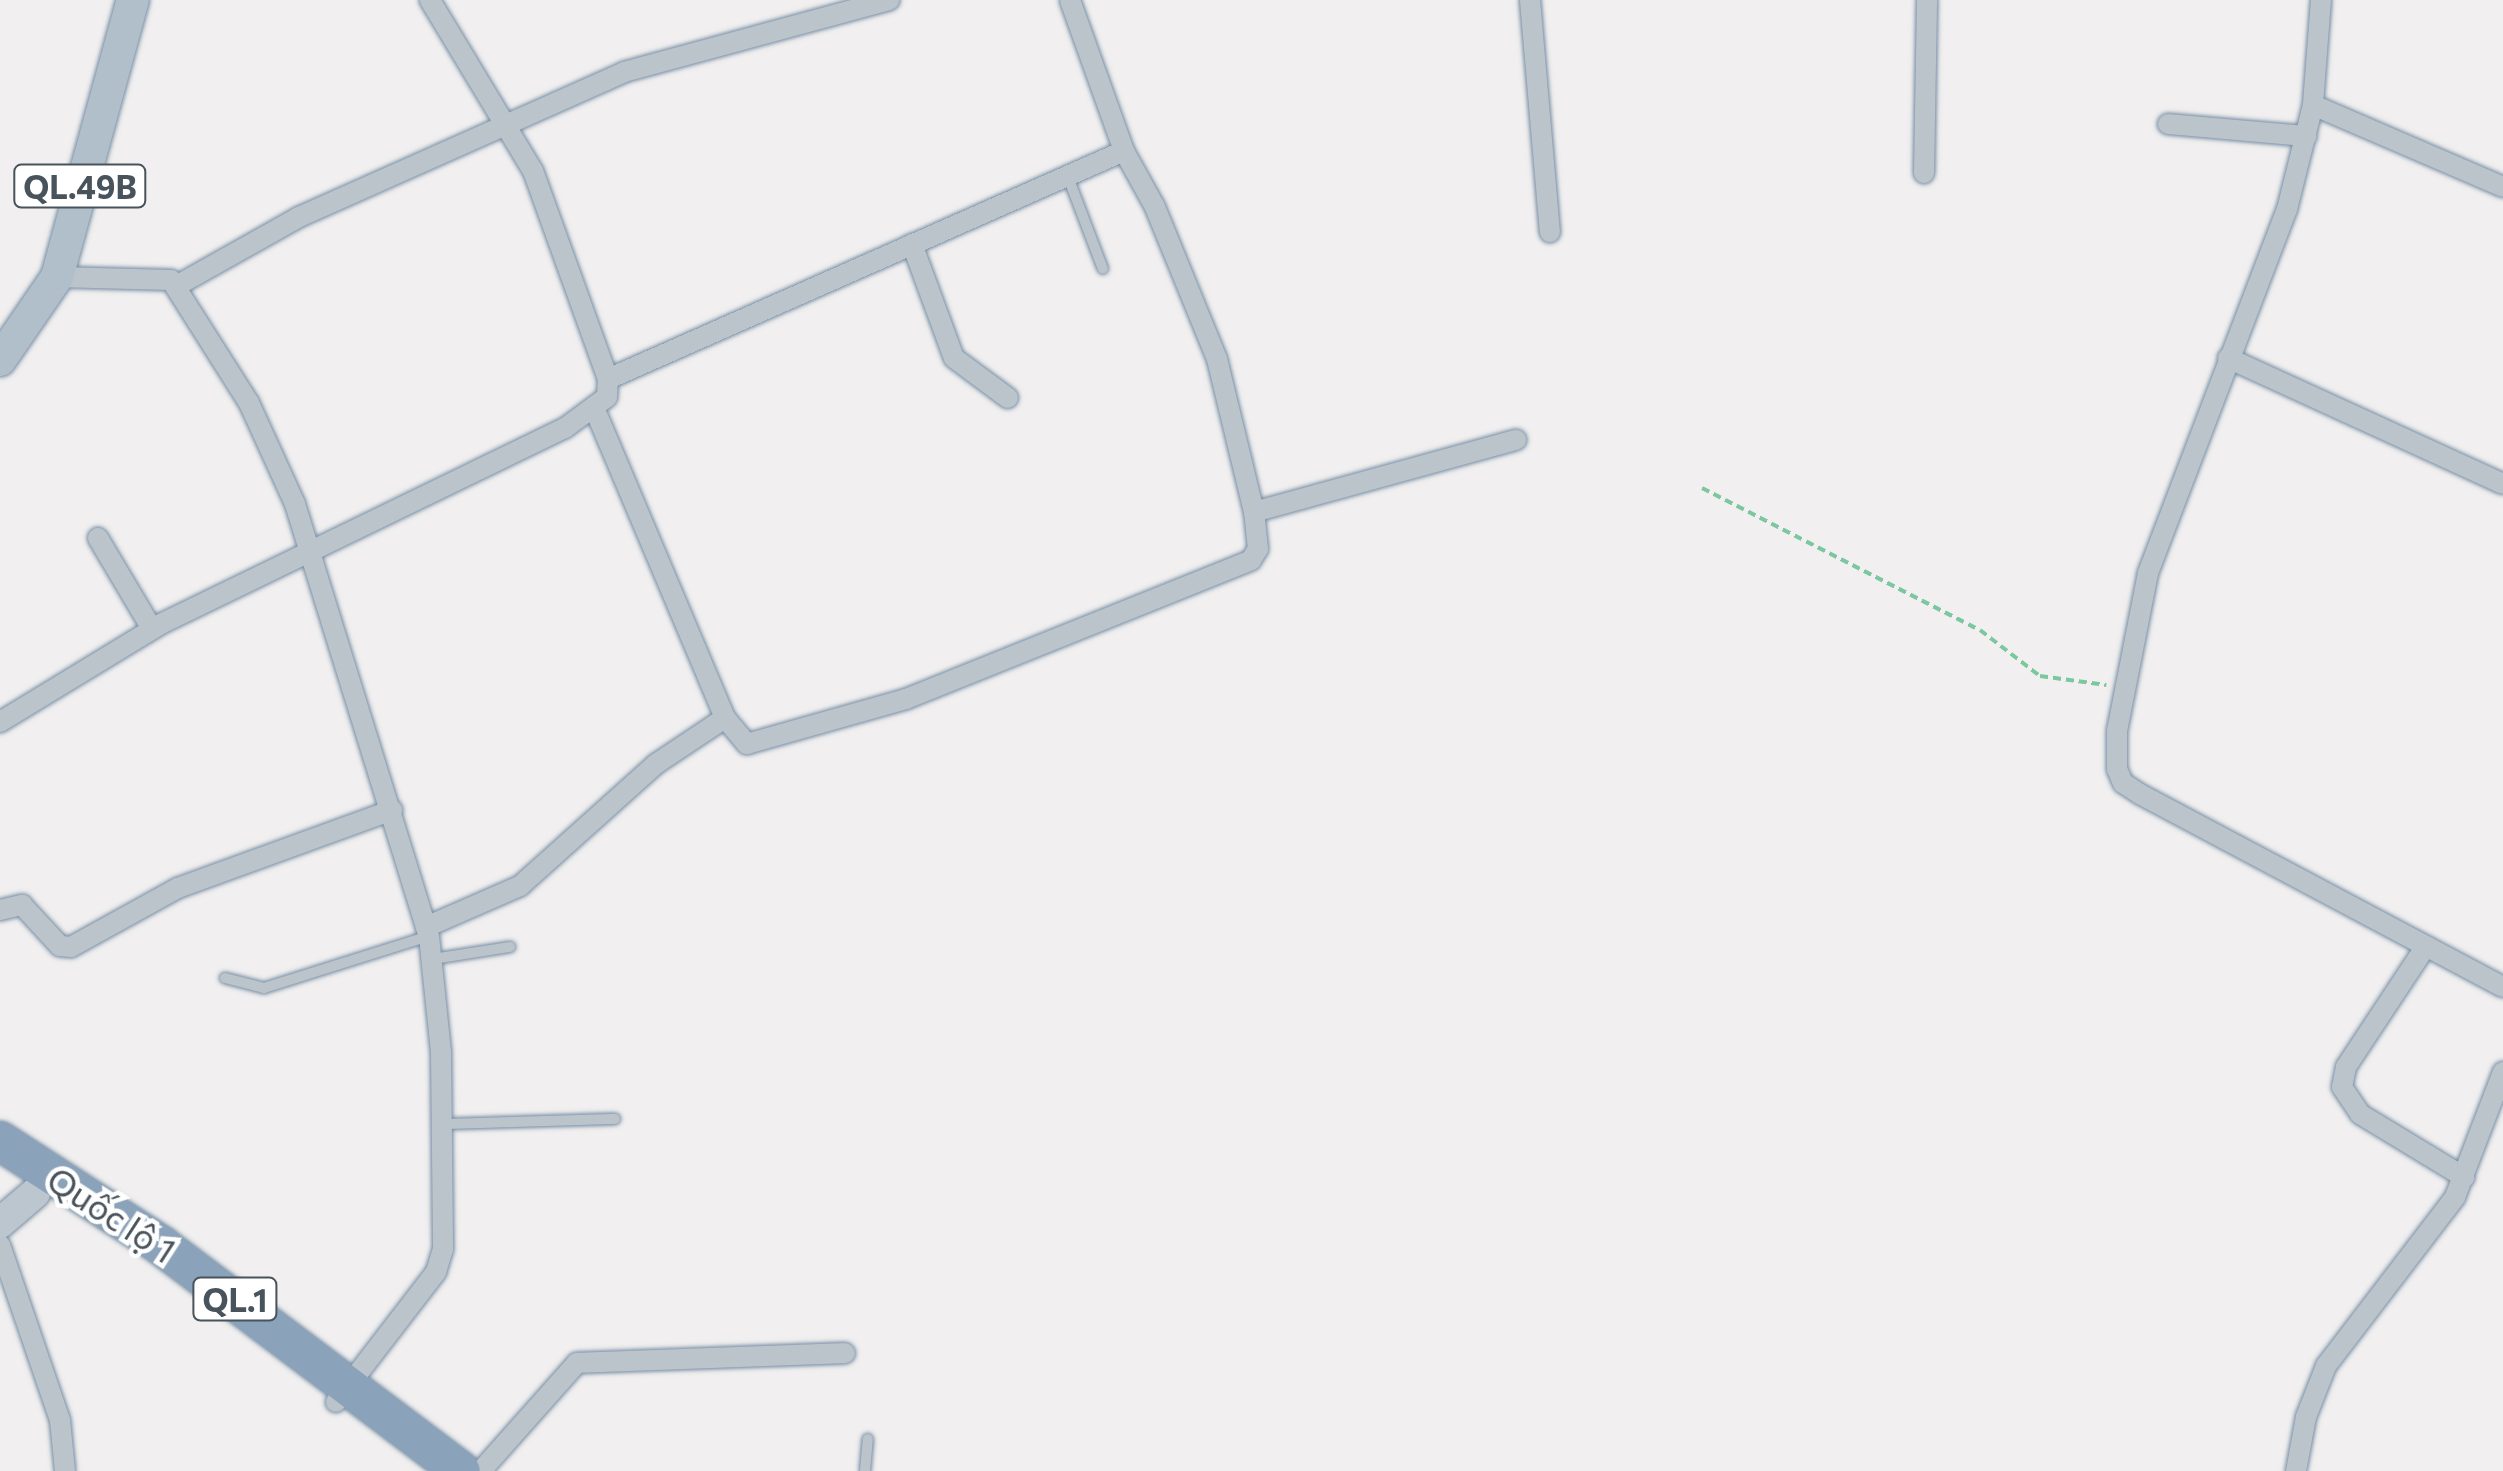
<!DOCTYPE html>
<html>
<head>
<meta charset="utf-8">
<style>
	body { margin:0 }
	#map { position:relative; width:2503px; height:1471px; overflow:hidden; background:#f1efef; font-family:Commissioner,sans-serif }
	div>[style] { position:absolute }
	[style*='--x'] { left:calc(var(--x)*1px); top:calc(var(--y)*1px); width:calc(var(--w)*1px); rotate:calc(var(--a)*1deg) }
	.path>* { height:4px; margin-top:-2px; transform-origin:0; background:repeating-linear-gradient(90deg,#7cc7a0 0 8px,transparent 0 13px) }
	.roads { filter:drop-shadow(0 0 2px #768ea5) drop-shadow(0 0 2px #768ea5) }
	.lane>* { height:10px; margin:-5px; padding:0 5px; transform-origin:5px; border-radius:5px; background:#bcc4cb }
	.street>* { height:20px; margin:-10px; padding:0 10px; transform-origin:10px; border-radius:10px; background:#bcc4cb }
	.secondary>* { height:30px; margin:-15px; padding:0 15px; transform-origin:15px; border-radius:15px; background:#bcc6cf }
	.primary>* { height:32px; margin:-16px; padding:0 16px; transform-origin:16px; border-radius:16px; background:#b1bfcb }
	.highway>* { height:38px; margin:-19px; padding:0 19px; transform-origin:19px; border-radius:19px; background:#8ba3ba }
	span { translate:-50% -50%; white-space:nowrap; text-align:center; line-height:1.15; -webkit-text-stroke:9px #fff; paint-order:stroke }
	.shield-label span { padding:2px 8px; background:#fff; border:2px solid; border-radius:8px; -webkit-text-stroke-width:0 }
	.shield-label { font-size:32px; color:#49535b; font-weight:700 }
	.street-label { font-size:35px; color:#49535b }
</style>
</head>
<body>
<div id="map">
	<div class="path">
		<i style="--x:1702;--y:488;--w:312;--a:27.1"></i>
		<i style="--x:1980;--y:630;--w:76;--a:37.5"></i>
		<i style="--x:2040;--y:676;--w:67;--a:7.8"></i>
	</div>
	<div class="roads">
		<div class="lane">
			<i style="--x:1068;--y:177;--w:98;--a:69.2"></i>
			<i style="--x:433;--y:959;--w:78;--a:-8.9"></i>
			<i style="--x:225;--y:978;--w:40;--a:14.4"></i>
			<i style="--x:264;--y:988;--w:173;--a:-17.5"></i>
			<i style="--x:443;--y:1124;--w:172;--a:-1.7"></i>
			<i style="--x:865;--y:1471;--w:32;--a:-85"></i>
		</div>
		<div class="street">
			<i style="--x:1530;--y:0;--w:233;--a:85.1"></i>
			<i style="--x:2321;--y:0;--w:105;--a:94.4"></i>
			<i style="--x:2313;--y:105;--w:107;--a:104"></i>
			<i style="--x:2287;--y:209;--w:390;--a:110.9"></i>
			<i style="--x:2148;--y:573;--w:161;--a:101.1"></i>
			<i style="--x:2117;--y:731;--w:38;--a:90"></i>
			<i style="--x:2117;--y:769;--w:15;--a:67"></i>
			<i style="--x:2123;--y:783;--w:20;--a:33"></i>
			<i style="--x:2140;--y:794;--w:411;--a:28"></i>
			<i style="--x:2313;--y:105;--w:207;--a:23.3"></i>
			<i style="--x:2168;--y:124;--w:139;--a:5"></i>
			<i style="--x:1924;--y:173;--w:173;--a:-89"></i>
			<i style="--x:912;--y:244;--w:121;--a:69.8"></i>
			<i style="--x:954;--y:358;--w:67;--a:36.5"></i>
			<i style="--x:57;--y:277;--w:114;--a:1.5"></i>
			<i style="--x:171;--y:280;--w:146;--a:57.6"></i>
			<i style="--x:249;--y:403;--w:111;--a:65.5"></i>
			<i style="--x:295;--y:504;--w:452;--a:72.8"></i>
			<i style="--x:429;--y:936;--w:117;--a:84.1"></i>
			<i style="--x:441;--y:1052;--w:197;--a:89.4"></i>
			<i style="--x:443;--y:1249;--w:24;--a:107"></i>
			<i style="--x:436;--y:1272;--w:164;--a:127.6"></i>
			<i style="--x:178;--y:285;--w:139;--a:-29.3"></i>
			<i style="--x:299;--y:217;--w:356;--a:-24"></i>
			<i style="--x:624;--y:72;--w:275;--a:-15.2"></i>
			<i style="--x:2228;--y:358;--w:302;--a:24.6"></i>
			<i style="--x:608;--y:379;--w:564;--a:-23.84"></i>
			<i style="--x:595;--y:410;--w:334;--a:67.1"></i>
			<i style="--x:725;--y:718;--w:34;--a:50"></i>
			<i style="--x:747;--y:744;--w:165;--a:-15.8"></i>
			<i style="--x:906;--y:699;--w:372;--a:-21.9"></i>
			<i style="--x:1251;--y:560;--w:13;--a:-58"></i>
			<i style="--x:1258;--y:549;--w:37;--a:-96"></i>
			<i style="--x:1254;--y:512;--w:157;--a:-103.6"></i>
			<i style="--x:1217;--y:359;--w:164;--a:-112.2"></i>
			<i style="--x:1155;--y:207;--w:64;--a:-119"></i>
			<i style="--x:1124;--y:151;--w:160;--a:-109.7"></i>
			<i style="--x:1254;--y:512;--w:272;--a:-15.4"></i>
			<i style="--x:98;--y:538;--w:106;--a:59.3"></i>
			<i style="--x:0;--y:722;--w:188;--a:-31.3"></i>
			<i style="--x:161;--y:624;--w:449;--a:-25.9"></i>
			<i style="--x:565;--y:428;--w:52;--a:-36.4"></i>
			<i style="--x:607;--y:397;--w:18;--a:-87"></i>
			<i style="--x:608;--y:379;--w:221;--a:-109.8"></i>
			<i style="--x:533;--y:171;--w:200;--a:-121.1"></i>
			<i style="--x:0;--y:910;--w:23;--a:-13"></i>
			<i style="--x:22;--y:905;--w:56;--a:47.2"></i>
			<i style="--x:60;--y:946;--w:11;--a:5"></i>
			<i style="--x:71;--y:947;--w:122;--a:-28.9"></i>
			<i style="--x:178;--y:888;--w:228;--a:-20"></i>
			<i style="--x:426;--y:927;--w:103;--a:-23.6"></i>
			<i style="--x:520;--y:886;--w:183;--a:-41.9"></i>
			<i style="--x:656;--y:764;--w:83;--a:-33.7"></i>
			<i style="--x:2426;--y:946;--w:145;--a:123.5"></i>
			<i style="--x:2346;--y:1067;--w:20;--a:101"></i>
			<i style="--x:2342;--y:1087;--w:32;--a:56"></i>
			<i style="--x:2360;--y:1114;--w:122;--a:31.2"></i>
			<i style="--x:0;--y:1245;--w:185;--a:71.1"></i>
			<i style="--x:60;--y:1420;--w:51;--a:84.4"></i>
			<i style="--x:481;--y:1471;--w:144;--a:-48.4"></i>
			<i style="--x:577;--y:1363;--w:268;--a:-2.1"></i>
			<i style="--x:2296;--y:1471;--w:55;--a:-79.5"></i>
			<i style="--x:2306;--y:1417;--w:55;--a:-68.6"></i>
			<i style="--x:2326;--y:1366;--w:213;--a:-52.6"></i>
			<i style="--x:2455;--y:1197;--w:134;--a:-69"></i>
		</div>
		<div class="secondary">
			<i style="--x:0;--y:1223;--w:46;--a:-40.6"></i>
		</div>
		<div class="primary">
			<i style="--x:0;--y:360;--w:101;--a:-55.5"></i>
			<i style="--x:57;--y:277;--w:287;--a:-74.7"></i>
		</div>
		<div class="highway">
			<i style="--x:0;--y:1141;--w:193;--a:32.9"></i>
			<i style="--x:162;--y:1246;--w:374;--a:37"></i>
		</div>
	</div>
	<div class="shield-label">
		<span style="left:80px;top:186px">QL.49B</span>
		<span style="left:235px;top:1299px">QL.1</span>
	</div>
	<div class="street-label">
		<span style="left:112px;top:1214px;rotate:33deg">Quốc lộ 1</span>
	</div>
</div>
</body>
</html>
